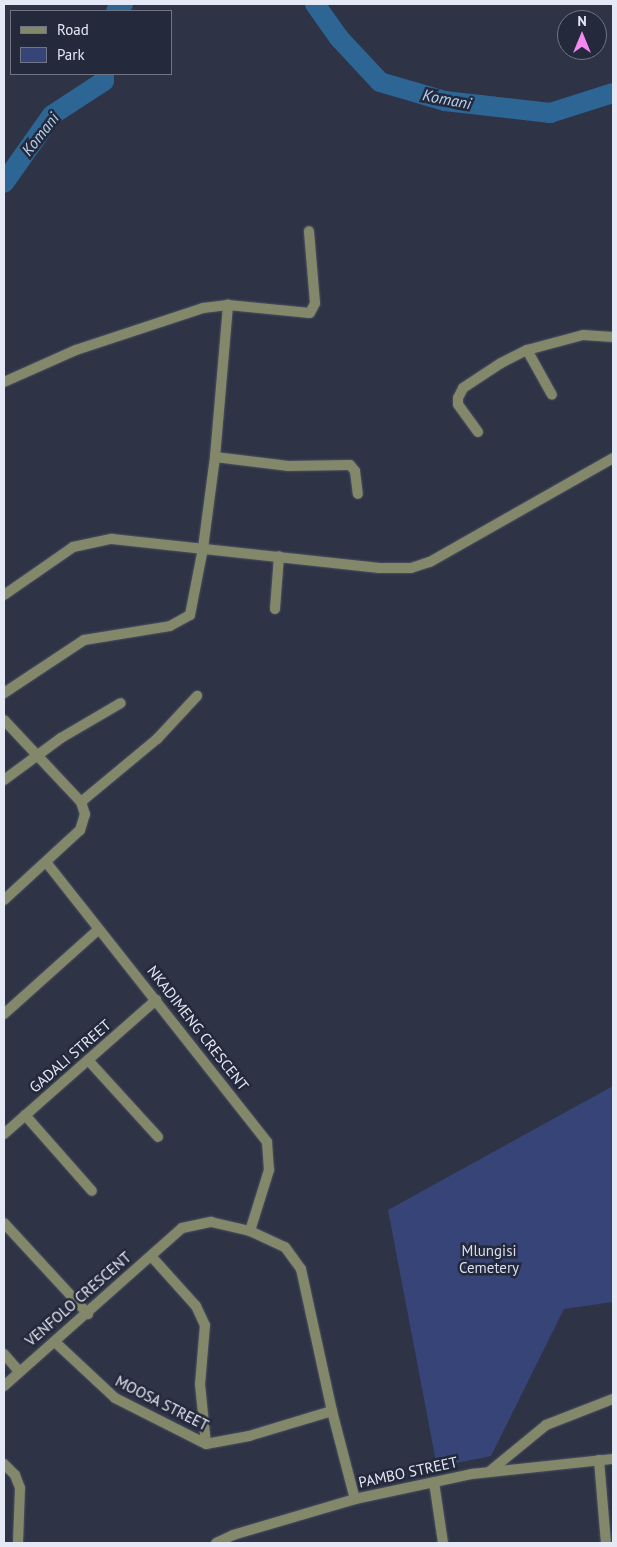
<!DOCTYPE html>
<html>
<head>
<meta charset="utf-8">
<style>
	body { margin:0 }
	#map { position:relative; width:617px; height:1547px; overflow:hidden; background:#2e3346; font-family:"PT Sans",sans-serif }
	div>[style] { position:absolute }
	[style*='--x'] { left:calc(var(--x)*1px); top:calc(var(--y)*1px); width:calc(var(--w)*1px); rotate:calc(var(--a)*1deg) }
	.green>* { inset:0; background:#364477 }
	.river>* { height:20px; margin:-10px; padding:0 10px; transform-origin:10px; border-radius:10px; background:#2d6595 }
	.roads { filter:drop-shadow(0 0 1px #4b5062) drop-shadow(0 0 1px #4b5062) }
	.minor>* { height:10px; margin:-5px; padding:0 5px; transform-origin:5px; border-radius:5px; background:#83886a }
	.tertiary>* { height:10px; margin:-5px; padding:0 5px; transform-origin:5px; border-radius:5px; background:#83886a }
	span { translate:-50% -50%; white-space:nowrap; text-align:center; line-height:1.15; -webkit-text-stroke:5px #24293b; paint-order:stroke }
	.street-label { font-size:15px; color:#e5e9f5 }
	.park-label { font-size:15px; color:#d9dff1 }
	.water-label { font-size:16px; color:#b7d4f1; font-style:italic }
	.frame { position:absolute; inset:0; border:5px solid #e5e9f5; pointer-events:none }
	.legend { position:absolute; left:10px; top:10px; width:162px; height:65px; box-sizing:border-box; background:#24293b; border:1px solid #717685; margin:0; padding:6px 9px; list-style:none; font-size:15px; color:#e5e9f5 }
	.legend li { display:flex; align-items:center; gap:10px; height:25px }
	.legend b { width:25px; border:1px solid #717685 }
	.north { position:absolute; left:557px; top:10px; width:50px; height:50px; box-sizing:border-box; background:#24293b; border:1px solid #717685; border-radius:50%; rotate:0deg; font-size:14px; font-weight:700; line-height:20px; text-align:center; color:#e5e9f5 }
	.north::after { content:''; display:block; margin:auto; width:18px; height:22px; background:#f489f1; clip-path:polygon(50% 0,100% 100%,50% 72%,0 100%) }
</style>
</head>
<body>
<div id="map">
	<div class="green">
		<i style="clip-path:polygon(613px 1086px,613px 1302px,564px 1309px,491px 1456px,437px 1467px,388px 1210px)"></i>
	</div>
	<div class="river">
		<i style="--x:315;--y:4;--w:42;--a:54.8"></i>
		<i style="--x:339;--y:38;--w:60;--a:47"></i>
		<i style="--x:380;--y:82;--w:68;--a:16.3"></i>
		<i style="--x:445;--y:101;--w:106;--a:6.5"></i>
		<i style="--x:550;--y:113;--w:66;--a:-17.6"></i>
		<i style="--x:116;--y:11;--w:10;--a:-45"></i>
		<i style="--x:4;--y:183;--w:83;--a:-54.8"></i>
		<i style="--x:52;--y:115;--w:62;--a:-33.2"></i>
		<i style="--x:104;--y:81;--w:7;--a:-90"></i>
	</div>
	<div class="roads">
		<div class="minor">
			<i style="--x:527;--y:350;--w:51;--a:60.9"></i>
			<i style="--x:4;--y:382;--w:79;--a:-24"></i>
			<i style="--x:76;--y:350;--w:134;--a:-18.3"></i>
			<i style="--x:203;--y:308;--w:25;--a:-7"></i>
			<i style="--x:228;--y:305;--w:82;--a:5.6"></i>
			<i style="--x:310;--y:313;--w:11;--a:-63"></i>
			<i style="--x:315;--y:303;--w:72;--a:-94.8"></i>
			<i style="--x:478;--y:432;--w:34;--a:-126"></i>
			<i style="--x:458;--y:404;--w:6;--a:-90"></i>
			<i style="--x:458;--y:398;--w:11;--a:-63"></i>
			<i style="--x:463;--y:388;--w:45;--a:-33.3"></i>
			<i style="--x:501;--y:363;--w:29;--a:-27"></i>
			<i style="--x:527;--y:350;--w:58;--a:-15"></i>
			<i style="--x:583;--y:335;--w:30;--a:4"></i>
			<i style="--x:215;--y:457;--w:74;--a:7"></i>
			<i style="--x:288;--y:466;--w:62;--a:-0.9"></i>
			<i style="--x:350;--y:465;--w:8;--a:50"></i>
			<i style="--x:355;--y:471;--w:23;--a:83"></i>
			<i style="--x:4;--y:595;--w:84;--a:-34.8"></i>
			<i style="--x:73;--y:547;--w:40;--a:-12"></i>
			<i style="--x:112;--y:539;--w:269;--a:6.2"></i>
			<i style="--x:379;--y:568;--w:32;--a:0"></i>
			<i style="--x:411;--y:568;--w:20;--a:-18"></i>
			<i style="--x:430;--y:562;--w:210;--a:-29.6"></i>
			<i style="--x:275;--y:609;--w:53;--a:-85.7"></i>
			<i style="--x:4;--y:693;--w:96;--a:-33.5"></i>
			<i style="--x:84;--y:640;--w:87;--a:-9.2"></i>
			<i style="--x:170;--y:626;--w:23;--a:-29"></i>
			<i style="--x:190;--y:615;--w:68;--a:-79"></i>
			<i style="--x:203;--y:548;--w:92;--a:-82.5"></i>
			<i style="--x:215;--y:457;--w:153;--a:-85.1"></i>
			<i style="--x:4;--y:720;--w:112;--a:46.8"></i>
			<i style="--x:81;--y:802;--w:13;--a:72"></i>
			<i style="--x:85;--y:814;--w:17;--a:107"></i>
			<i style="--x:80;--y:830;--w:103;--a:137.4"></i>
			<i style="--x:4;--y:780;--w:71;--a:-36.4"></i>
			<i style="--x:61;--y:738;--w:69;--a:-30.3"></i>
			<i style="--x:81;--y:802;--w:99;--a:-39.7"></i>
			<i style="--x:157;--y:739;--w:59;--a:-47.1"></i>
			<i style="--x:46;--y:862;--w:357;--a:51.7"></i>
			<i style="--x:267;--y:1142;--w:28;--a:86"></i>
			<i style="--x:269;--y:1170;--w:64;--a:107.3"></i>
			<i style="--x:4;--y:1014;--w:127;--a:-41.8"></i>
			<i style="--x:88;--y:1060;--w:104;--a:47.7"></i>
			<i style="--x:25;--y:1115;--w:101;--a:48.6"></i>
			<i style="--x:4;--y:1134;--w:203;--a:-41.4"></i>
			<i style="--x:4;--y:1223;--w:124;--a:47.3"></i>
			<i style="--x:151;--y:1256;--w:67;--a:48"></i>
			<i style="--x:196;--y:1306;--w:21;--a:65"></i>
			<i style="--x:205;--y:1325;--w:59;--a:94.8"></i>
			<i style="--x:200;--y:1384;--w:60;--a:84.3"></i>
			<i style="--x:55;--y:1342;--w:82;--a:43"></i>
			<i style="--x:115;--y:1398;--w:102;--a:26.8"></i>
			<i style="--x:206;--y:1444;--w:44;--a:-10.5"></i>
			<i style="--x:249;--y:1436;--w:87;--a:-16.8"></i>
			<i style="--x:4;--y:1354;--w:23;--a:49"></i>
			<i style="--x:4;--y:1386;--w:238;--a:-41.6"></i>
			<i style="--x:182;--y:1228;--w:30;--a:-12"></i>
			<i style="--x:211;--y:1222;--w:40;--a:13"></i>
			<i style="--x:250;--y:1231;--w:38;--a:25"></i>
			<i style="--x:285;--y:1247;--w:27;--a:54"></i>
			<i style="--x:301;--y:1269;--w:145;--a:77.7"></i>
			<i style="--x:332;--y:1411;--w:91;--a:75.4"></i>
			<i style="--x:599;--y:1460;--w:83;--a:85.2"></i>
			<i style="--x:4;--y:1464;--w:16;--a:45"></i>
			<i style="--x:15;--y:1475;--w:14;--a:69"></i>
			<i style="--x:20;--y:1488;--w:55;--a:92.1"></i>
			<i style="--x:490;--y:1471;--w:72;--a:-39.4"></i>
			<i style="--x:546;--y:1425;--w:72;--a:-21.2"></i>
			<i style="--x:434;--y:1482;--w:62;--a:81.6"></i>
		</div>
		<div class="tertiary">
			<i style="--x:216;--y:1543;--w:19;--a:-25"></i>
			<i style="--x:233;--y:1535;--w:127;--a:-16.4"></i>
			<i style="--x:355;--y:1499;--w:120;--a:-12.1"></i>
			<i style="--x:472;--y:1474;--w:142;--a:-6.1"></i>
		</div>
	</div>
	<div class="street-label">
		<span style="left:198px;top:1028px;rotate:52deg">NKADIMENG CRESCENT</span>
		<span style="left:70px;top:1056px;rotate:-41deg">GADALI STREET</span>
		<span style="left:78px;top:1299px;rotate:-41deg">VENFOLO CRESCENT</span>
		<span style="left:162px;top:1403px;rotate:27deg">MOOSA STREET</span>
		<span style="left:408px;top:1472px;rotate:-12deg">PAMBO STREET</span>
	</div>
	<div class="park-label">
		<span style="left:489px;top:1259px">Mlungisi<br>Cemetery</span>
	</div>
	<div class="water-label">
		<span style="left:447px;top:99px;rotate:11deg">Komani</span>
		<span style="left:40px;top:134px;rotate:-52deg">Komani</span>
	</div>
	<div class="frame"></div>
	<ul class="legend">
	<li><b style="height:6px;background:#83886a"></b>Road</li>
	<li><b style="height:14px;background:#364477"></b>Park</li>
	</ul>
	<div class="north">N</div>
</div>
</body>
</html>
